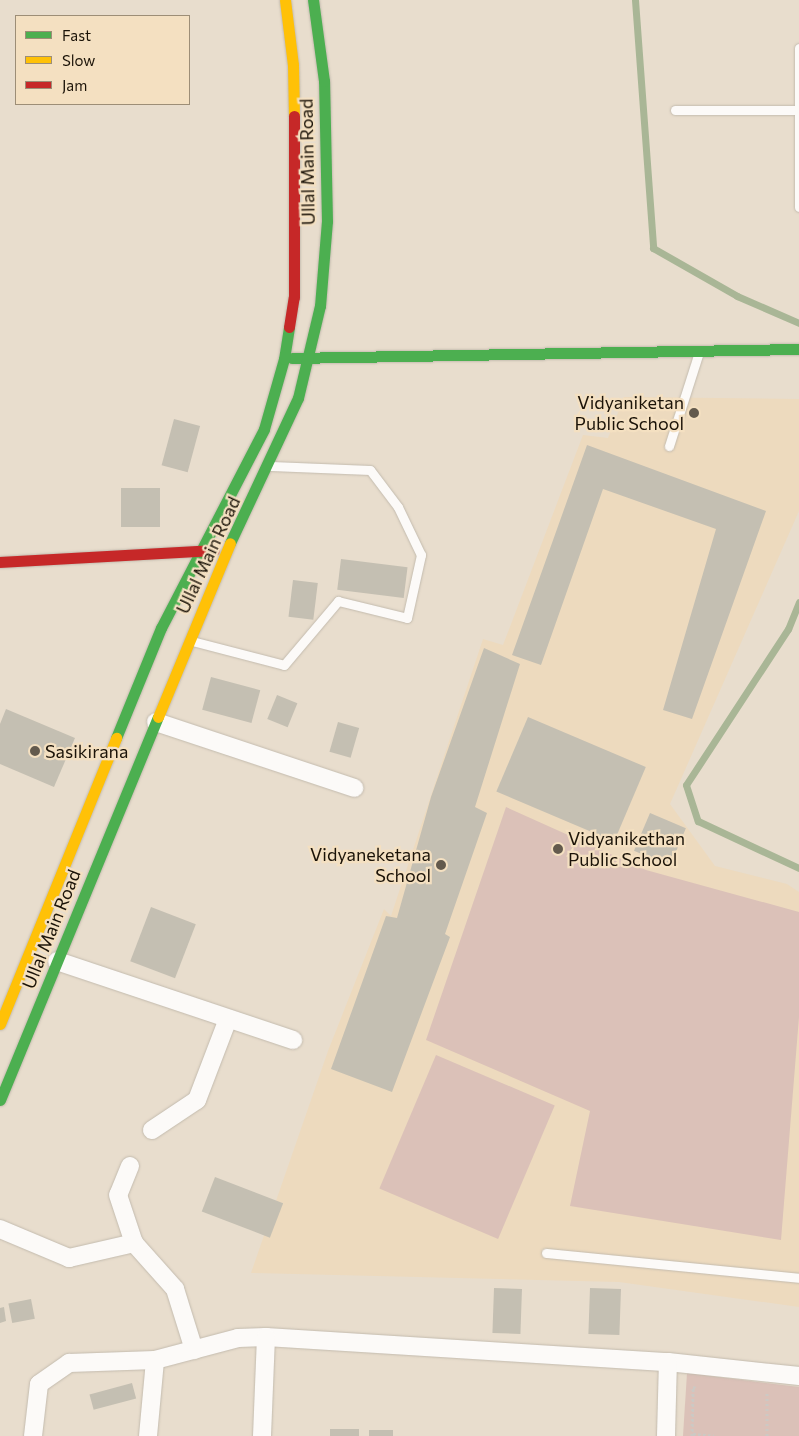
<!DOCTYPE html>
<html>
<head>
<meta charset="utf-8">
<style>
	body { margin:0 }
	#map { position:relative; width:799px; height:1436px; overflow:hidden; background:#e8ddcd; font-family:Commissioner,sans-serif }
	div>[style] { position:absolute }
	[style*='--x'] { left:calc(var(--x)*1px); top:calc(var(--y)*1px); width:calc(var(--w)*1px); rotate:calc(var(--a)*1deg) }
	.built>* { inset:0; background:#eddabe }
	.green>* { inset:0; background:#dbc1b8; transform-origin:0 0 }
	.stream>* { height:7px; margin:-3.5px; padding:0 3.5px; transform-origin:3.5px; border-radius:3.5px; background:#a9b696 }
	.building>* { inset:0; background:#c4bfb2; transform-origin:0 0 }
	.path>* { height:3px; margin-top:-1.5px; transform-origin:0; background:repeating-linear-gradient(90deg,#ccc9c4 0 2.5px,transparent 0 5px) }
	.roads { filter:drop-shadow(0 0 1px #c3bbae) drop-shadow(0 0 1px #c3bbae) }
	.lane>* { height:9px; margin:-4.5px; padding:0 4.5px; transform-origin:4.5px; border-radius:4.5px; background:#fcfaf8 }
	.street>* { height:18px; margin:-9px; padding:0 9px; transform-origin:9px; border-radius:9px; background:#fcfaf8 }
	.fast>* { height:11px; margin:-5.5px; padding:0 5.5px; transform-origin:5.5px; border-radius:5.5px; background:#4caf50 }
	.slow>* { height:11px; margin:-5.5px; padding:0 5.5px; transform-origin:5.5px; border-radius:5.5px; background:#ffc107 }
	.jam>* { height:11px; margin:-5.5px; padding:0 5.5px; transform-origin:5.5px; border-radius:5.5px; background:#c62828 }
	.dots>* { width:14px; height:14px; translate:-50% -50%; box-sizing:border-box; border:2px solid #f4e0c1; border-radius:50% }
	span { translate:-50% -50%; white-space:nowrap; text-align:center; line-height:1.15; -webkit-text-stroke:4.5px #f4e0c1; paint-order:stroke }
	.street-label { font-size:18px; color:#1b1308 }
	.poi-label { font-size:18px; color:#1b1308 }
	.right { translate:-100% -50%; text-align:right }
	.left { translate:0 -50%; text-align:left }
	.legend { position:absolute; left:15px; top:15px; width:175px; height:90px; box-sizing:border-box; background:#f4e0c1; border:1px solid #9d8e77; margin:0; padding:6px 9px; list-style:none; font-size:15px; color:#1b1308 }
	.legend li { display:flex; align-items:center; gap:10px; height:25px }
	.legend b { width:25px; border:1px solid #9d8e77 }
</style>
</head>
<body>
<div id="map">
	<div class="built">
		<i style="clip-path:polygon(624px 397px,799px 399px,799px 511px,670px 804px,715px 866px,787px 884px,799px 892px,799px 1307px,619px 1282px,251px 1273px,328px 1051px,384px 909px,391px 916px,483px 639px,503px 645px,583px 435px,608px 438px)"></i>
	</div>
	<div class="green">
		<i style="clip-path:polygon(506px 807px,646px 870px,799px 912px,799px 1017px,781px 1240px,570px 1206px,590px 1111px,426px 1040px)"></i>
		<i style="left:436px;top:1055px;width:129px;height:145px;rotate:23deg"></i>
		<i style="clip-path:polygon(687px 1373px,799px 1387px,799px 1436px,683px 1436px)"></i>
	</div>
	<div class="stream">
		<i style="--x:635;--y:0;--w:249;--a:85.8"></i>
		<i style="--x:653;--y:248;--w:97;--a:29.7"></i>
		<i style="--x:737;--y:296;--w:68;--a:23.5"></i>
		<i style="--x:799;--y:602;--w:29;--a:112"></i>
		<i style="--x:788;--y:629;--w:186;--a:123.2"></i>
		<i style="--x:686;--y:785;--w:38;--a:72"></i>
		<i style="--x:698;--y:821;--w:111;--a:25"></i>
	</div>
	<div class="building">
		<i style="left:174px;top:419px;width:27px;height:48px;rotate:15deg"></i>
		<i style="clip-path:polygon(587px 445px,766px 511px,692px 719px,663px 710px,716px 529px,603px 489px,541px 665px,512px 655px)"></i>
		<i style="left:121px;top:488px;width:39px;height:39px"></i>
		<i style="left:341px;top:559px;width:67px;height:31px;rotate:7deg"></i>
		<i style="left:293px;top:580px;width:25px;height:37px;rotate:7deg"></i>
		<i style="clip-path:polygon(484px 648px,520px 664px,475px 807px,487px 813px,445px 934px,450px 937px,392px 1092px,331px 1069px,386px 916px,397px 918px,431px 797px)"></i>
		<i style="left:211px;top:677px;width:51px;height:34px;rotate:15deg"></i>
		<i style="left:277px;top:695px;width:22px;height:26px;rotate:22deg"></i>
		<i style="clip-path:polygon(6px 709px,75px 738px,54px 787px,0 764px,0 724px)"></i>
		<i style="left:528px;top:717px;width:128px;height:81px;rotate:23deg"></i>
		<i style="left:338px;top:722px;width:22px;height:31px;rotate:16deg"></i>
		<i style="left:650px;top:813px;width:39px;height:41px;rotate:23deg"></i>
		<i style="left:151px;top:907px;width:48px;height:58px;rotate:21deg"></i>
		<i style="left:215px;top:1177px;width:73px;height:37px;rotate:21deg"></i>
		<i style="left:494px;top:1288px;width:28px;height:45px;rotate:2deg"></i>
		<i style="left:590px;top:1288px;width:31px;height:46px;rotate:2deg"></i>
		<i style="left:31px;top:1299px;width:20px;height:23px;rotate:79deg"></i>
		<i style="clip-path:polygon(4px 1307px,6px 1321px,0 1323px,0 1308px)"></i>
		<i style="left:132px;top:1383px;width:16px;height:44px;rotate:75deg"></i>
		<i style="left:330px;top:1429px;width:29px;height:7px"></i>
		<i style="left:369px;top:1430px;width:24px;height:6px"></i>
	</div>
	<div class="path">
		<i style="--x:693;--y:1434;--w:21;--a:5"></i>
		<i style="--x:692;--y:1436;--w:49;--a:-88.8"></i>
		<i style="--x:693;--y:1387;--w:3;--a:18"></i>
		<i style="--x:767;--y:1436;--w:43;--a:-90"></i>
	</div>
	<div class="roads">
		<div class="lane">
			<i style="--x:799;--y:48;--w:159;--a:90"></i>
			<i style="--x:675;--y:110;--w:124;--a:0"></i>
			<i style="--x:669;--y:446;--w:99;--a:-72.3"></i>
			<i style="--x:192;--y:641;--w:95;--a:14.6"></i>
			<i style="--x:284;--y:665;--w:84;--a:-49.8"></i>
			<i style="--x:338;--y:601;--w:71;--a:13.8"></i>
			<i style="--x:407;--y:618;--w:65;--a:-77.5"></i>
			<i style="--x:421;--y:555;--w:53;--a:-115.6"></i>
			<i style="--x:398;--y:507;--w:46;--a:-127.1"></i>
			<i style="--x:370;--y:470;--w:99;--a:-177.7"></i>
			<i style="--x:546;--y:1253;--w:254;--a:5.6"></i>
		</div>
		<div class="street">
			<i style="--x:156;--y:722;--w:209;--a:18.4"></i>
			<i style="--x:57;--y:961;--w:249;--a:18.5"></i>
			<i style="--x:152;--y:1130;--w:54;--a:-33.7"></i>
			<i style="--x:197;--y:1100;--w:87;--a:-69.1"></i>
			<i style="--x:130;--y:1166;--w:31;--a:112"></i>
			<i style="--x:118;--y:1195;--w:51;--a:71.6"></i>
			<i style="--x:0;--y:1229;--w:75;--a:22.8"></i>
			<i style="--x:69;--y:1258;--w:67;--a:-13"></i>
			<i style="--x:134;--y:1243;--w:62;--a:48.3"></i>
			<i style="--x:175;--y:1289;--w:64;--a:72.7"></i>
			<i style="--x:33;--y:1436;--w:52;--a:-83.4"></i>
			<i style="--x:39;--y:1384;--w:37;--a:-35"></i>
			<i style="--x:69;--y:1363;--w:86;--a:-2"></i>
			<i style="--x:155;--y:1360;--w:86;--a:-14.8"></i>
			<i style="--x:238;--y:1338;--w:28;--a:-2"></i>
			<i style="--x:266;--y:1337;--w:403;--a:3.6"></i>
			<i style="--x:668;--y:1362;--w:132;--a:6.1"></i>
			<i style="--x:148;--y:1436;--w:76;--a:-84.7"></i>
			<i style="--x:262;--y:1436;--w:99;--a:-87.7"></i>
			<i style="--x:666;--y:1436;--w:74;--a:-88.5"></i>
		</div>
		<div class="fast">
			<i style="--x:292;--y:358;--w:507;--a:-1.02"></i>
			<i style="--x:230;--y:543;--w:160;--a:-64.9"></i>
			<i style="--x:298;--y:398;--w:95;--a:-76.6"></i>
			<i style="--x:320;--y:306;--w:85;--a:-85.3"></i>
			<i style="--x:327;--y:221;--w:140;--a:-91.2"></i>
			<i style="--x:324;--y:81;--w:82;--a:-97.7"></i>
			<i style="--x:116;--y:738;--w:119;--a:-67.8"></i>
			<i style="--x:161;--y:628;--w:224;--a:-62.6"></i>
			<i style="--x:264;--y:429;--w:73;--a:-74.1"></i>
			<i style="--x:284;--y:359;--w:32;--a:-81"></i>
			<i style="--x:0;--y:1100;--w:414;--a:-67.6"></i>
		</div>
		<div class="slow">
			<i style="--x:285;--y:0;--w:65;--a:83"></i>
			<i style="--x:293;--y:65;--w:51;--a:88.9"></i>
			<i style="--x:158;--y:717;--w:188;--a:-67.5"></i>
			<i style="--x:0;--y:1024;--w:309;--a:-67.9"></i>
		</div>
		<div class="jam">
			<i style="--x:289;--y:327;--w:30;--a:-81"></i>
			<i style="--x:294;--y:297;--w:181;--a:-90"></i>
			<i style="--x:0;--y:562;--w:214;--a:-3.2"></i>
		</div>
	</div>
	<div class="dots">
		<i style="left:694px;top:413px;background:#635a4d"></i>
		<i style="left:35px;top:751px;background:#635a4d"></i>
		<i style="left:558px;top:849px;background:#635a4d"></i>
		<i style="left:441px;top:865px;background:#635a4d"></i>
	</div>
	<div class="street-label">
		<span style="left:307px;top:162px;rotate:-91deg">Ullal Main Road</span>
		<span style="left:208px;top:555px;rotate:-65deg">Ullal Main Road</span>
		<span style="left:51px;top:929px;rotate:-68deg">Ullal Main Road</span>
	</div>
	<div class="poi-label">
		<span class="right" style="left:684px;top:413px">Vidyaniketan<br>Public School</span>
		<span class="left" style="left:45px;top:751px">Sasikirana</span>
		<span class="left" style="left:568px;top:849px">Vidyanikethan<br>Public School</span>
		<span class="right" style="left:431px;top:865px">Vidyaneketana<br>School</span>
	</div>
	<ul class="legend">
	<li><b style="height:6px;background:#4caf50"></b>Fast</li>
	<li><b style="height:6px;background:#ffc107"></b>Slow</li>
	<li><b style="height:6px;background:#c62828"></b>Jam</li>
	</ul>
</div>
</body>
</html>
